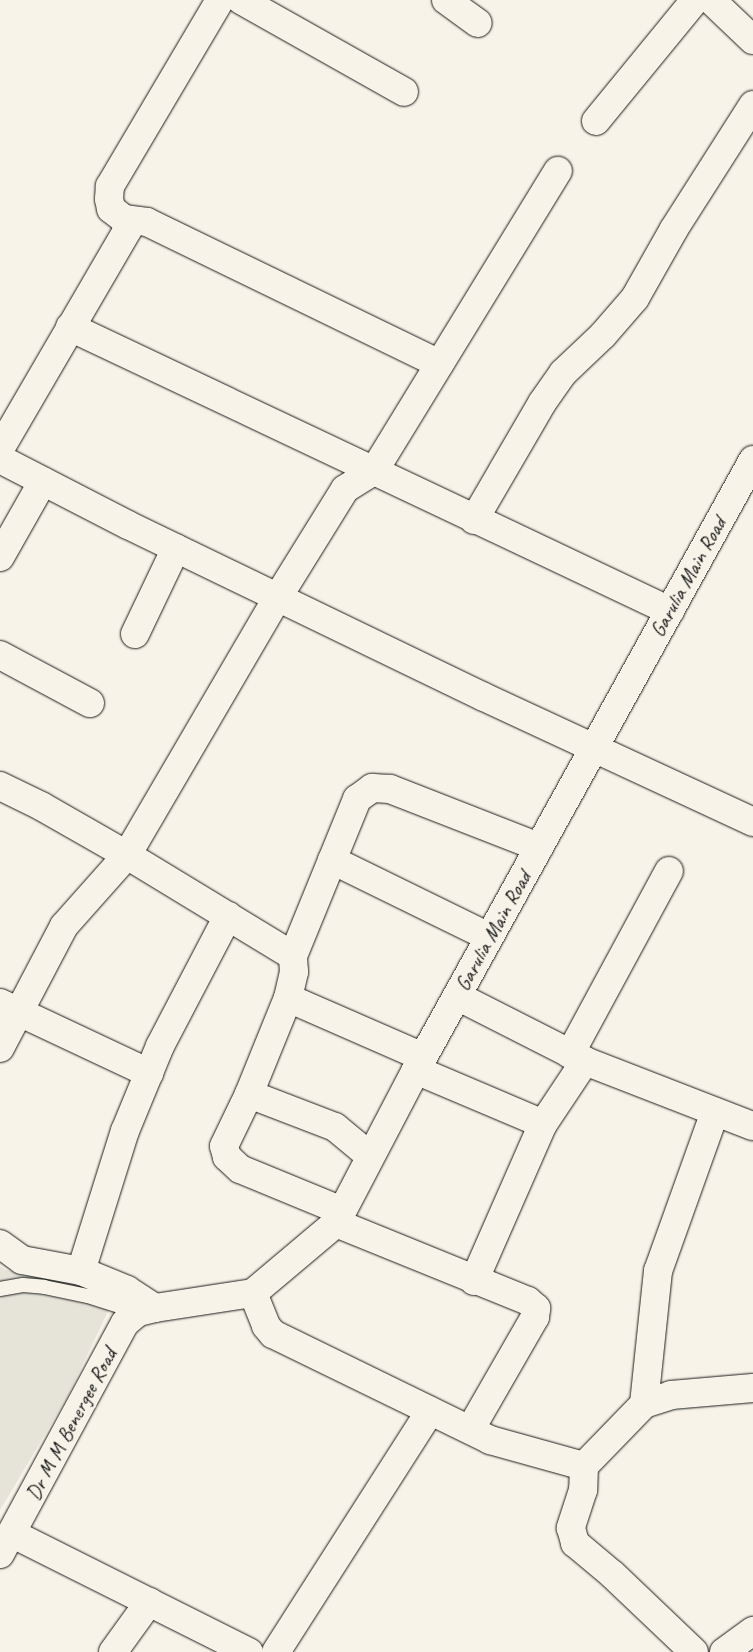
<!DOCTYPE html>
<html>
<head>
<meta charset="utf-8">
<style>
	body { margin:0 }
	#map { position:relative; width:753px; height:1652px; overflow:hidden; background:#f7f3e8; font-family:Caveat,sans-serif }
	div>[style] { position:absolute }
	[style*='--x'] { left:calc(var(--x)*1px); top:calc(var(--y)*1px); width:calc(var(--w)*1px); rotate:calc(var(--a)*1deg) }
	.built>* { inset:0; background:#e6e3d9 }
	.roads { filter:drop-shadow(0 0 1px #1c1c1c) drop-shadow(0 0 1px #1c1c1c) }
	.lane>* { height:14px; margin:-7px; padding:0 7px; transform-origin:7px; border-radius:7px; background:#f7f3e8 }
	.street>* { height:28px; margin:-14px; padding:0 14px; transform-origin:14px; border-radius:14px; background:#f7f3e8 }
	.secondary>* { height:28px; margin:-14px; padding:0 14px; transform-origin:14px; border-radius:14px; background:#f7f3e8 }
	span { translate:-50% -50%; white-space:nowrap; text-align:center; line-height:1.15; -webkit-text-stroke:5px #f7f3e8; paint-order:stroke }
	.street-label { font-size:21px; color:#1c1c1c }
</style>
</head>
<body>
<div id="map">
	<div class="built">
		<i style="clip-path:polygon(0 1266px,5px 1270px,118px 1290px,68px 1396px,0 1510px)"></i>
	</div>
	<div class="roads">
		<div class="lane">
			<i style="--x:0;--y:1289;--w:23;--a:-10"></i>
			<i style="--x:23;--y:1285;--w:21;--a:5"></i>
			<i style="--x:44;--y:1287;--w:45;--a:11.6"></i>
			<i style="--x:88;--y:1296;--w:52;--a:17.7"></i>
		</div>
		<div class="street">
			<i style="--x:241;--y:0;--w:187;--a:29.4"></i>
			<i style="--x:446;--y:0;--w:39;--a:36"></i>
			<i style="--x:711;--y:0;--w:58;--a:43.6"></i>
			<i style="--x:596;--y:121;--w:156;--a:-50.7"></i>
			<i style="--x:124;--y:219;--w:23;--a:7"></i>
			<i style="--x:147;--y:222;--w:325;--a:25.9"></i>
			<i style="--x:70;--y:327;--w:664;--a:25.33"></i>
			<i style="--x:0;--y:449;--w:255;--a:-59.8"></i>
			<i style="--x:128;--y:229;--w:11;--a:-112"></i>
			<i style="--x:124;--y:219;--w:16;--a:-142"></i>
			<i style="--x:111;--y:209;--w:10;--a:-101"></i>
			<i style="--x:109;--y:199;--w:13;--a:-86"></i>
			<i style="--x:110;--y:186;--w:216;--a:-59.4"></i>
			<i style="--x:0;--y:459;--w:144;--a:27.3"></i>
			<i style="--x:128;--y:525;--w:395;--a:25.8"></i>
			<i style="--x:484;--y:697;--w:297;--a:24.9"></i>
			<i style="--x:474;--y:520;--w:135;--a:-59.8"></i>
			<i style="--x:542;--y:403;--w:37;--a:-55"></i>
			<i style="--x:563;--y:373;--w:55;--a:-43.5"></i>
			<i style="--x:603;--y:335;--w:49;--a:-49.1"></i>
			<i style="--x:635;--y:298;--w:79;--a:-60.5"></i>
			<i style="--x:674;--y:229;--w:147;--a:-57.5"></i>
			<i style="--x:0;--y:557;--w:87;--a:-60.5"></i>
			<i style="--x:135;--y:634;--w:95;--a:-64.5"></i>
			<i style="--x:0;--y:655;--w:102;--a:28.1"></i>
			<i style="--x:0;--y:786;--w:46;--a:26"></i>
			<i style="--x:41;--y:806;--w:99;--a:29.7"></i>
			<i style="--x:127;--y:855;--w:194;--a:31.3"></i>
			<i style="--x:332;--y:860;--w:175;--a:26.1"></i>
			<i style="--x:457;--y:996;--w:144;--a:26.9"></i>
			<i style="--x:585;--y:1061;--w:180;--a:21.2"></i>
			<i style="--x:288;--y:998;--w:147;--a:23.6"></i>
			<i style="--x:0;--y:1003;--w:165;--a:25.2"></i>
			<i style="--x:0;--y:1048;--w:138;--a:-62.3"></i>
			<i style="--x:64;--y:926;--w:95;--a:-48.4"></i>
			<i style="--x:127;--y:855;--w:299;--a:-59.7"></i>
			<i style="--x:278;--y:597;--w:127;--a:-58.2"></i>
			<i style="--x:345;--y:489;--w:34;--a:-32"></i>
			<i style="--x:374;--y:471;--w:352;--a:-58.5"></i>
			<i style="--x:570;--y:1054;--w:208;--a:-61.6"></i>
			<i style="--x:416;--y:1070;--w:138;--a:23"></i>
			<i style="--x:249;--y:1094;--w:92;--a:21"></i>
			<i style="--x:335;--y:1127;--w:45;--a:39.6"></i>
			<i style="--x:342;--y:1211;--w:110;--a:-157.6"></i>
			<i style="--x:240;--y:1169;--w:18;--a:-137"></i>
			<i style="--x:227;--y:1157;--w:11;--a:-105"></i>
			<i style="--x:224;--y:1146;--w:58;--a:-64.3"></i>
			<i style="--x:249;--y:1094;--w:104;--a:-67.9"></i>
			<i style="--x:288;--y:998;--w:27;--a:-77"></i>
			<i style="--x:294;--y:972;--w:16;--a:-94"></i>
			<i style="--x:293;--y:956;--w:170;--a:-67.8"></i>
			<i style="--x:357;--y:799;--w:19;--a:-36"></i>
			<i style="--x:372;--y:788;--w:18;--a:3"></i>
			<i style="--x:390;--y:789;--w:160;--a:21.3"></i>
			<i style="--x:336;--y:1223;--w:207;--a:22.1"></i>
			<i style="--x:528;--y:1301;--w:11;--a:41"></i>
			<i style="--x:536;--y:1308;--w:9;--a:96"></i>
			<i style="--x:535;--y:1317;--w:130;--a:119.9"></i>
			<i style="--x:0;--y:1244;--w:27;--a:36"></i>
			<i style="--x:22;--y:1260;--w:60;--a:10.6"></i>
			<i style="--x:81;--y:1271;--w:50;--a:22.4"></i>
			<i style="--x:127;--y:1290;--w:33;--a:33"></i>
			<i style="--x:81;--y:1271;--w:147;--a:-72.6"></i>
			<i style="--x:125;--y:1131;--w:92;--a:-67.6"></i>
			<i style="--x:160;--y:1046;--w:147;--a:-62.4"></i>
			<i style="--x:474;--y:1281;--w:171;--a:-66.3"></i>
			<i style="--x:543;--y:1124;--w:76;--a:-56.3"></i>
			<i style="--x:253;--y:1293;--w:35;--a:68"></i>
			<i style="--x:266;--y:1326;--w:11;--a:49"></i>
			<i style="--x:273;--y:1334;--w:242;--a:26"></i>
			<i style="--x:490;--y:1440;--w:98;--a:15.5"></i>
			<i style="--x:584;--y:1466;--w:86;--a:-45.9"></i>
			<i style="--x:644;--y:1404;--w:28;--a:-18"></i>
			<i style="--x:671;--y:1395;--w:82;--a:-4.9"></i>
			<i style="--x:644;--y:1404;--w:134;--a:-84"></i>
			<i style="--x:658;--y:1271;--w:169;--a:-70.3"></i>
			<i style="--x:584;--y:1466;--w:24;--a:92"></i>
			<i style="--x:583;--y:1490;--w:40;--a:108"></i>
			<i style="--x:571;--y:1528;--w:16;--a:75"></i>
			<i style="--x:575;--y:1543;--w:48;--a:40"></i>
			<i style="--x:612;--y:1574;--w:113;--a:43.6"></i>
			<i style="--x:13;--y:1534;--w:264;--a:26.6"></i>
			<i style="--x:113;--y:1652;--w:62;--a:-54.2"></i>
			<i style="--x:276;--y:1652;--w:286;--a:-57.4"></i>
			<i style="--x:724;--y:1652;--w:36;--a:-36"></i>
		</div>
		<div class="secondary">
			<i style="--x:0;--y:1554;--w:263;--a:-61.6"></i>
			<i style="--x:125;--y:1323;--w:17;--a:-40"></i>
			<i style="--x:138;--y:1312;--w:17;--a:-13"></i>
			<i style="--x:155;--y:1308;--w:99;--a:-8.7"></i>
			<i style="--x:253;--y:1293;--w:109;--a:-40.1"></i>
			<i style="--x:336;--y:1223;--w:173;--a:-62.4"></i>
			<i style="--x:416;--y:1070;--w:697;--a:-61.08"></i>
		</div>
	</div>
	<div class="street-label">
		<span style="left:688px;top:577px;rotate:-61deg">Garulia Main Road</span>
		<span style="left:493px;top:931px;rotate:-61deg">Garulia Main Road</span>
		<span style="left:71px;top:1424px;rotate:-62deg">Dr M M Benergee Road</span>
	</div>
</div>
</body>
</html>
